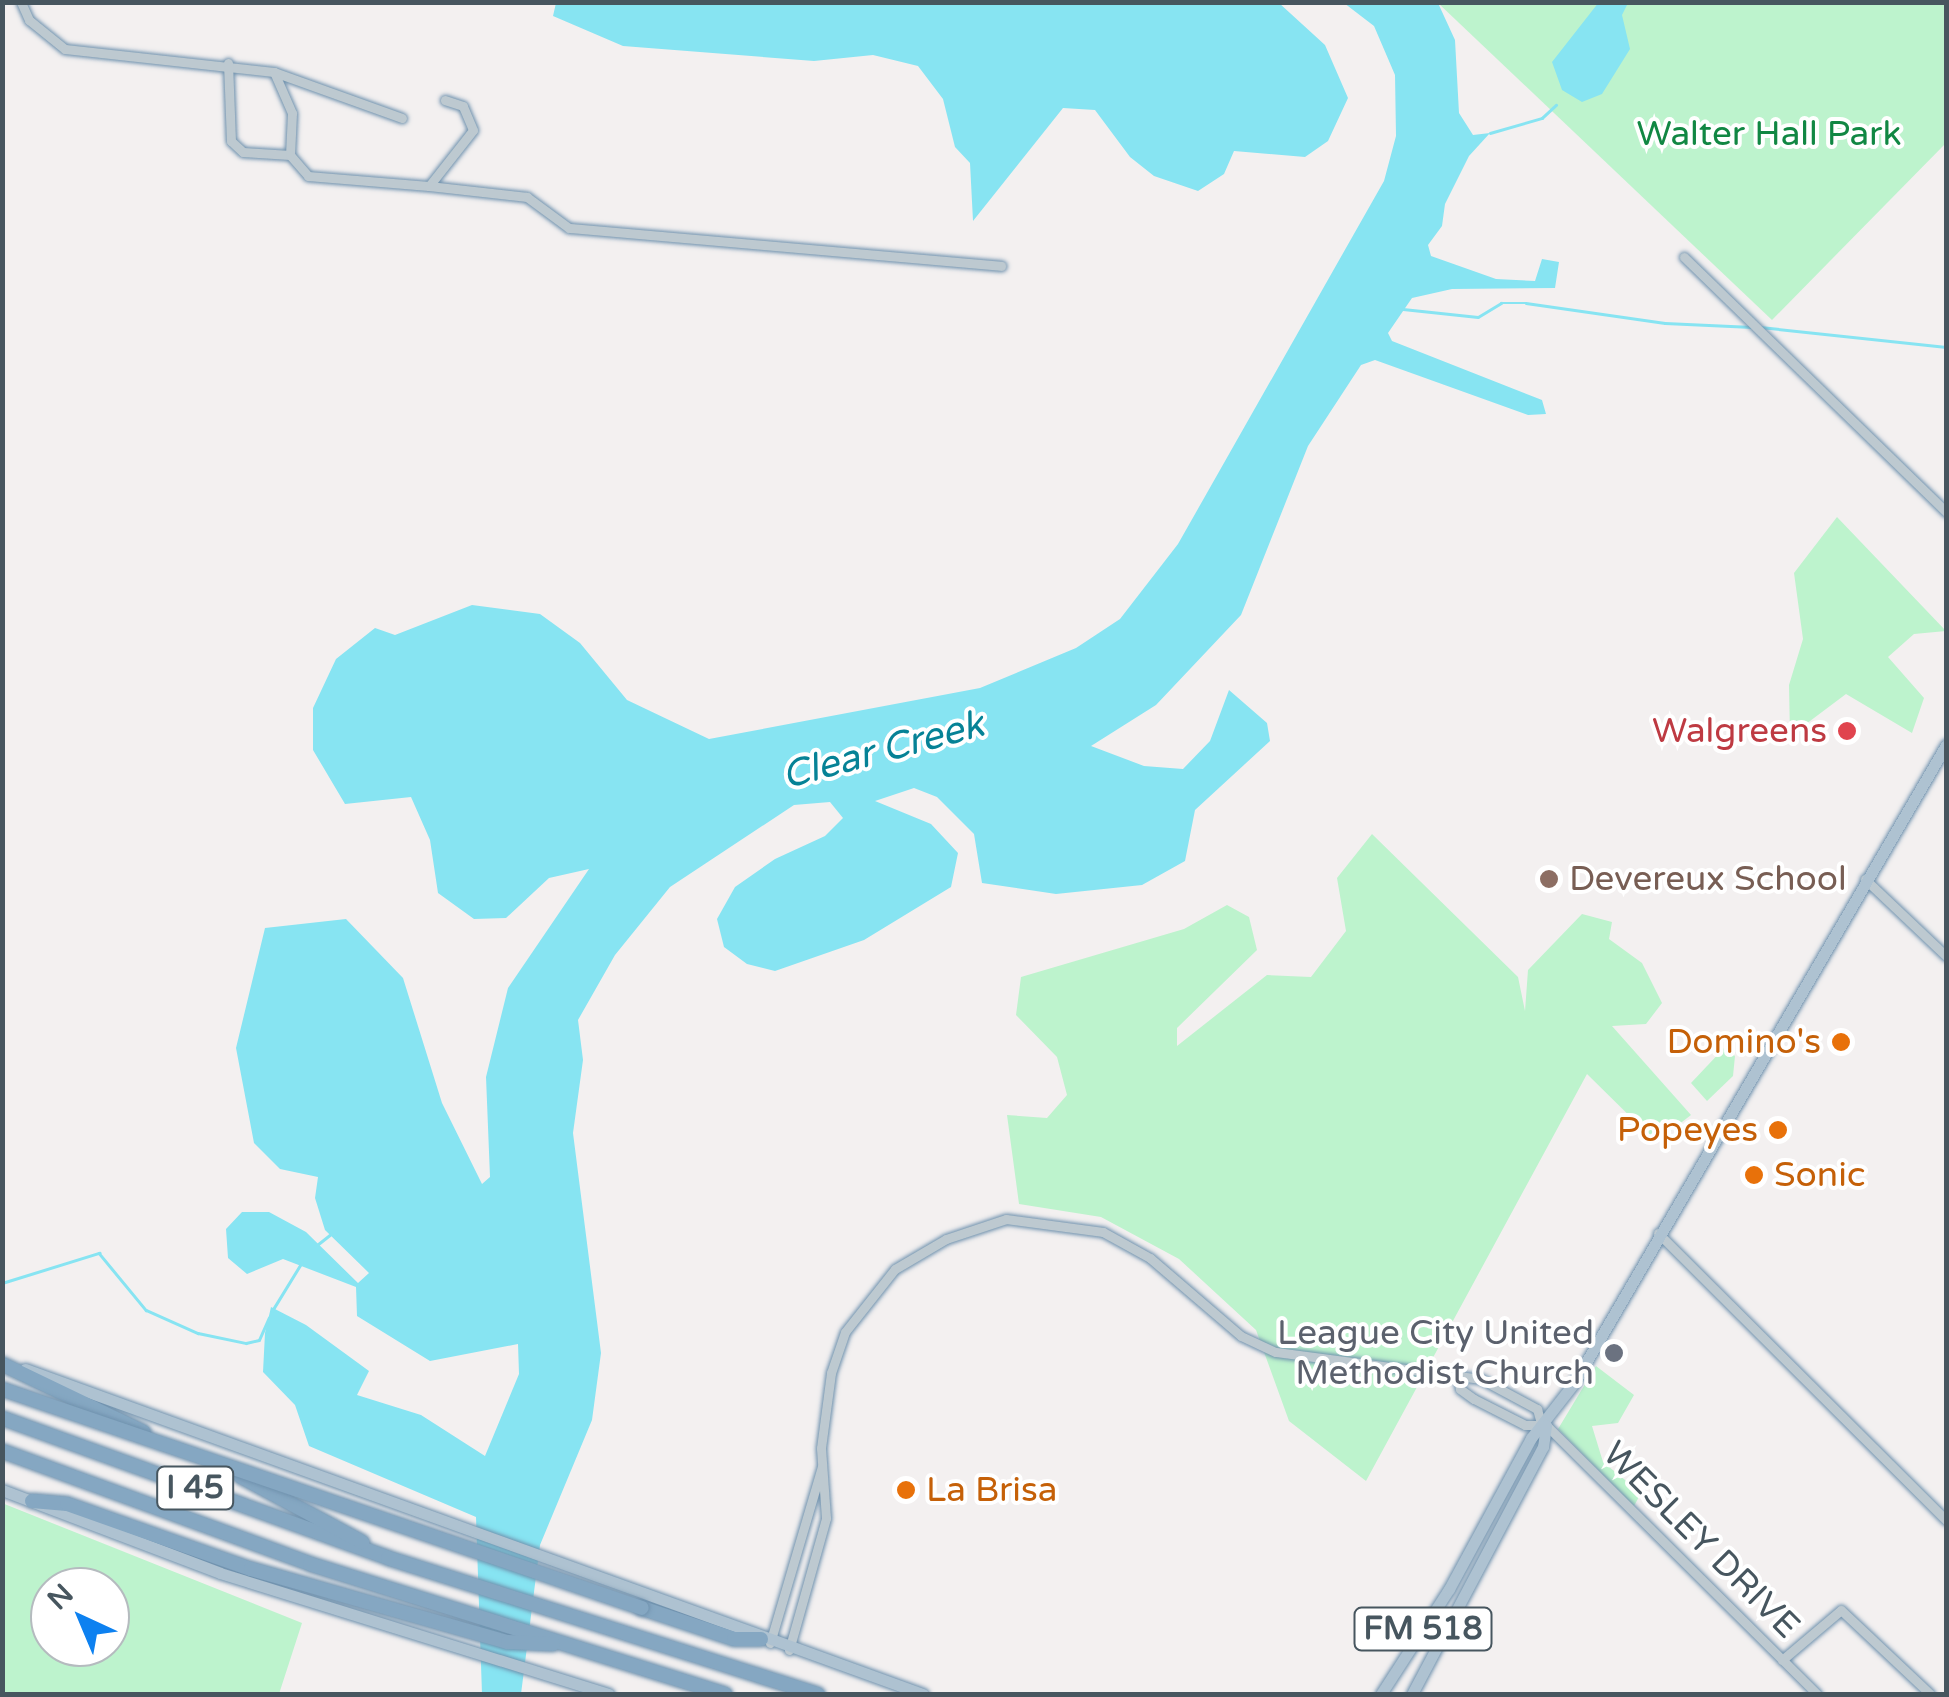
<!DOCTYPE html>
<html>
<head>
<meta charset="utf-8">
<style>
	body { margin:0 }
	#map { position:relative; width:1949px; height:1697px; overflow:hidden; background:#f3f0f0; font-family:"Varela Round",sans-serif }
	div>[style] { position:absolute }
	[style*='--x'] { left:calc(var(--x)*1px); top:calc(var(--y)*1px); width:calc(var(--w)*1px); rotate:calc(var(--a)*1deg) }
	.green>* { inset:0; background:#bdf3cd }
	.water>* { inset:0; background:#87e4f2 }
	.stream>* { height:2.5px; margin:-1.25px; padding:0 1.25px; transform-origin:1.25px; border-radius:1.25px; background:#87e4f2 }
	.roads { filter:drop-shadow(0 0 2px #7092ae) drop-shadow(0 0 2px #7092ae) }
	.minor>* { height:9px; margin:-4.5px; padding:0 4.5px; transform-origin:4.5px; border-radius:4.5px; background:#bdc9d0 }
	.major>* { height:11px; margin:-5.5px; padding:0 5.5px; transform-origin:5.5px; border-radius:5.5px; background:#aec2d1 }
	.highway>* { height:14px; margin:-7px; padding:0 7px; transform-origin:7px; border-radius:7px; background:#85a7c2 }
	.bridges { filter:drop-shadow(0 0 2px #7092ae) drop-shadow(0 0 2px #7092ae) }
	.highway-bridge>* { height:14px; margin:-7px; padding:0 7px; transform-origin:7px; border-radius:7px; background:#85a7c2 }
	.dots>* { width:28px; height:28px; translate:-50% -50%; box-sizing:border-box; border:5px solid #fff; border-radius:50% }
	span { translate:-50% -50%; white-space:nowrap; text-align:center; line-height:1.15; -webkit-text-stroke:8px #fff; paint-order:stroke }
	.shield-label span { padding:2px 8px; background:#fff; border:2px solid; border-radius:8px; -webkit-text-stroke-width:0 }
	.shield-label { font-size:32px; color:#47565f; font-weight:700 }
	.park-label { font-size:35px; color:#118743 }
	.health-label { font-size:35px; color:#be3a42 }
	.right { translate:-100% -50%; text-align:right }
	.education-label { font-size:35px; color:#785e54 }
	.left { translate:0 -50%; text-align:left }
	.food-label { font-size:35px; color:#c56008 }
	.worship-label { font-size:35px; color:#5b616d }
	.street-label { font-size:35px; color:#47565f }
	.water-label { font-size:38px; color:#068296; font-style:italic }
	.frame { position:absolute; inset:0; border:5px solid #47565f; pointer-events:none }
	.north { position:absolute; left:30px; top:1567px; width:100px; height:100px; box-sizing:border-box; background:#fff; border:2px solid #b5bbbf; border-radius:50%; rotate:316deg; font-size:28px; font-weight:700; line-height:40px; text-align:center; color:#47565f }
	.north::after { content:''; display:block; margin:auto; width:35px; height:45px; background:#0d81f0; clip-path:polygon(50% 0,100% 100%,50% 72%,0 100%) }
</style>
</head>
<body>
<div id="map">
	<div class="green">
		<i style="clip-path:polygon(1438px 3px,1946px 3px,1946px 143px,1772px 320px)"></i>
		<i style="clip-path:polygon(1837px 517px,1946px 631px,1914px 634px,1888px 657px,1924px 698px,1912px 733px,1846px 694px,1790px 736px,1789px 685px,1803px 639px,1794px 573px)"></i>
		<i style="clip-path:polygon(1372px 834px,1518px 977px,1525px 1011px,1528px 970px,1582px 914px,1612px 922px,1609px 939px,1642px 963px,1662px 1003px,1646px 1024px,1612px 1026px,1691px 1115px,1656px 1142px,1587px 1074px,1366px 1481px,1289px 1421px,1256px 1330px,1179px 1259px,1101px 1217px,1019px 1204px,1007px 1115px,1047px 1118px,1067px 1095px,1057px 1057px,1016px 1015px,1021px 977px,1184px 929px,1227px 905px,1249px 917px,1257px 950px,1177px 1028px,1177px 1046px,1267px 975px,1311px 977px,1346px 931px,1337px 878px)"></i>
		<i style="clip-path:polygon(1724px 1048px,1735px 1056px,1733px 1076px,1707px 1101px,1691px 1083px)"></i>
		<i style="clip-path:polygon(1596px 1366px,1634px 1395px,1618px 1423px,1592px 1426px,1603px 1462px,1641px 1493px,1634px 1506px,1558px 1429px)"></i>
		<i style="clip-path:polygon(evenodd,2px 1503px,302px 1623px,279px 1694px,3px 1694px,2px 1503px,50px 1587px,110px 1587px,110px 1647px,50px 1647px,50px 1587px)"></i>
	</div>
	<div class="water">
		<i style="clip-path:polygon(1599px 2px,1628px 3px,1622px 15px,1630px 49px,1602px 94px,1582px 102px,1562px 90px,1552px 62px)"></i>
		<i style="clip-path:polygon(556px 3px,1279px 3px,1325px 45px,1348px 98px,1328px 141px,1305px 157px,1234px 151px,1224px 174px,1198px 191px,1154px 176px,1130px 157px,1095px 110px,1063px 108px,973px 221px,970px 163px,955px 147px,943px 99px,918px 66px,873px 55px,814px 61px,623px 46px,553px 16px)"></i>
		<i style="clip-path:polygon(1344px 3px,1438px 3px,1455px 40px,1459px 113px,1473px 135px,1490px 133px,1469px 156px,1445px 204px,1442px 226px,1428px 245px,1431px 256px,1496px 279px,1535px 281px,1542px 259px,1559px 262px,1555px 288px,1452px 289px,1412px 298px,1388px 333px,1392px 341px,1542px 400px,1546px 414px,1528px 415px,1375px 360px,1361px 365px,1308px 446px,1241px 615px,1156px 705px,1091px 746px,1144px 766px,1183px 769px,1210px 741px,1229px 690px,1267px 723px,1270px 741px,1195px 810px,1185px 861px,1142px 885px,1056px 894px,982px 883px,974px 834px,937px 797px,914px 788px,875px 801px,931px 824px,958px 853px,951px 887px,864px 940px,775px 971px,747px 964px,724px 947px,717px 919px,735px 887px,775px 859px,825px 836px,843px 818px,830px 802px,794px 805px,670px 887px,615px 955px,578px 1020px,583px 1060px,573px 1133px,601px 1353px,592px 1420px,540px 1545px,521px 1694px,482px 1694px,476px 1517px,309px 1446px,295px 1405px,263px 1372px,265px 1333px,271px 1307px,306px 1325px,369px 1371px,357px 1395px,421px 1415px,485px 1456px,519px 1374px,518px 1344px,430px 1361px,357px 1316px,356px 1287px,283px 1259px,247px 1274px,228px 1258px,226px 1229px,242px 1212px,269px 1212px,306px 1232px,358px 1283px,369px 1273px,325px 1230px,315px 1198px,318px 1177px,280px 1169px,254px 1143px,236px 1048px,265px 928px,346px 919px,403px 978px,442px 1103px,482px 1184px,490px 1177px,486px 1077px,508px 988px,589px 869px,549px 878px,506px 918px,474px 919px,438px 893px,430px 840px,411px 797px,345px 804px,313px 750px,313px 708px,336px 659px,375px 628px,395px 635px,472px 605px,540px 614px,580px 643px,627px 700px,709px 739px,980px 688px,1076px 648px,1120px 619px,1178px 544px,1384px 181px,1396px 136px,1395px 75px,1374px 26px)"></i>
	</div>
	<div class="stream">
		<i style="--x:1490;--y:133;--w:54;--a:-16.1"></i>
		<i style="--x:1542;--y:118;--w:19;--a:-43"></i>
		<i style="--x:1403;--y:309;--w:75;--a:6.1"></i>
		<i style="--x:1478;--y:317;--w:27;--a:-31"></i>
		<i style="--x:1501;--y:303;--w:25;--a:0"></i>
		<i style="--x:1526;--y:303;--w:140;--a:8.2"></i>
		<i style="--x:1665;--y:323;--w:87;--a:2.6"></i>
		<i style="--x:1760;--y:327;--w:187;--a:6.1"></i>
		<i style="--x:317;--y:1245;--w:16;--a:-38"></i>
		<i style="--x:2;--y:1283;--w:102;--a:-17.2"></i>
		<i style="--x:99;--y:1253;--w:74;--a:50.5"></i>
		<i style="--x:146;--y:1310;--w:57;--a:23.9"></i>
		<i style="--x:198;--y:1333;--w:49;--a:11.8"></i>
		<i style="--x:246;--y:1343;--w:13;--a:-13"></i>
		<i style="--x:259;--y:1340;--w:24;--a:-66"></i>
		<i style="--x:272;--y:1311;--w:57;--a:-58.5"></i>
	</div>
	<div class="roads">
		<div class="minor">
			<i style="--x:21;--y:2;--w:20;--a:66"></i>
			<i style="--x:29;--y:20;--w:46;--a:38.9"></i>
			<i style="--x:65;--y:49;--w:210;--a:6.3"></i>
			<i style="--x:274;--y:72;--w:136;--a:19.8"></i>
			<i style="--x:228;--y:63;--w:78;--a:87.8"></i>
			<i style="--x:231;--y:141;--w:16;--a:43"></i>
			<i style="--x:243;--y:152;--w:47;--a:3.7"></i>
			<i style="--x:274;--y:72;--w:45;--a:66.3"></i>
			<i style="--x:292;--y:113;--w:42;--a:92.7"></i>
			<i style="--x:290;--y:155;--w:28;--a:49"></i>
			<i style="--x:308;--y:176;--w:121;--a:4.7"></i>
			<i style="--x:429;--y:186;--w:71;--a:-51.8"></i>
			<i style="--x:473;--y:130;--w:26;--a:-113"></i>
			<i style="--x:463;--y:106;--w:19;--a:-162"></i>
			<i style="--x:429;--y:186;--w:99;--a:6.4"></i>
			<i style="--x:527;--y:197;--w:52;--a:36.4"></i>
			<i style="--x:569;--y:228;--w:434;--a:5"></i>
			<i style="--x:1684;--y:257;--w:366;--a:44.2"></i>
			<i style="--x:1865;--y:879;--w:112;--a:43.5"></i>
			<i style="--x:1658;--y:1233;--w:407;--a:44.9"></i>
			<i style="--x:1458;--y:1378;--w:11;--a:80"></i>
			<i style="--x:1460;--y:1389;--w:17;--a:36"></i>
			<i style="--x:1474;--y:1399;--w:57;--a:27"></i>
			<i style="--x:1525;--y:1425;--w:21;--a:0"></i>
			<i style="--x:1546;--y:1425;--w:382;--a:44.8"></i>
			<i style="--x:770;--y:1643;--w:184;--a:-73.6"></i>
			<i style="--x:789;--y:1650;--w:137;--a:-74.3"></i>
			<i style="--x:826;--y:1518;--w:70;--a:-94.1"></i>
			<i style="--x:821;--y:1448;--w:76;--a:-82.4"></i>
			<i style="--x:831;--y:1373;--w:43;--a:-71.1"></i>
			<i style="--x:845;--y:1332;--w:80;--a:-51.6"></i>
			<i style="--x:895;--y:1269;--w:59;--a:-30.5"></i>
			<i style="--x:946;--y:1239;--w:63;--a:-18.4"></i>
			<i style="--x:1006;--y:1219;--w:98;--a:7.6"></i>
			<i style="--x:1103;--y:1232;--w:54;--a:29"></i>
			<i style="--x:1150;--y:1258;--w:120;--a:40.6"></i>
			<i style="--x:1241;--y:1336;--w:38;--a:25"></i>
			<i style="--x:1276;--y:1352;--w:207;--a:7.5"></i>
			<i style="--x:1481;--y:1379;--w:64;--a:28.2"></i>
			<i style="--x:1537;--y:1409;--w:15;--a:74"></i>
			<i style="--x:1782;--y:1660;--w:77;--a:-40.3"></i>
			<i style="--x:1841;--y:1610;--w:122;--a:43.3"></i>
		</div>
		<div class="major">
			<i style="--x:25;--y:1369;--w:955;--a:19.9"></i>
			<i style="--x:2;--y:1490;--w:233;--a:20.8"></i>
			<i style="--x:220;--y:1573;--w:407;--a:17.3"></i>
			<i style="--x:1381;--y:1694;--w:125;--a:-57.1"></i>
			<i style="--x:1449;--y:1589;--w:172;--a:-61.5"></i>
			<i style="--x:1531;--y:1438;--w:70;--a:-52"></i>
			<i style="--x:1574;--y:1383;--w:739;--a:-59.75"></i>
			<i style="--x:1412;--y:1694;--w:280;--a:-62.1"></i>
			<i style="--x:1543;--y:1447;--w:22;--a:-82"></i>
		</div>
		<div class="highway">
			<i style="--x:2;--y:1364;--w:157;--a:25.7"></i>
			<i style="--x:2;--y:1418;--w:411;--a:19.9"></i>
			<i style="--x:388;--y:1558;--w:451;--a:17.6"></i>
			<i style="--x:2;--y:1451;--w:328;--a:20.1"></i>
			<i style="--x:310;--y:1564;--w:435;--a:17.4"></i>
			<i style="--x:240;--y:1476;--w:139;--a:28.4"></i>
			<i style="--x:32;--y:1501;--w:35;--a:5"></i>
			<i style="--x:67;--y:1504;--w:195;--a:19.5"></i>
			<i style="--x:251;--y:1569;--w:267;--a:15.9"></i>
			<i style="--x:508;--y:1642;--w:45;--a:2.5"></i>
			<i style="--x:642;--y:1608;--w:97;--a:18.6"></i>
			<i style="--x:734;--y:1639;--w:27;--a:0"></i>
		</div>
	</div>
	<div class="bridges">
		<div class="highway-bridge">
			<i style="--x:2;--y:1389;--w:676;--a:18.89"></i>
		</div>
	</div>
	<div class="dots">
		<i style="left:1847px;top:731px;background:#e0444e"></i>
		<i style="left:1549px;top:879px;background:#8d6e63"></i>
		<i style="left:1841px;top:1042px;background:#e8710a"></i>
		<i style="left:1778px;top:1130px;background:#e8710a"></i>
		<i style="left:1754px;top:1175px;background:#e8710a"></i>
		<i style="left:1614px;top:1353px;background:#6b7280"></i>
		<i style="left:906px;top:1490px;background:#e8710a"></i>
	</div>
	<div class="shield-label">
		<span style="left:195px;top:1488px">I 45</span>
		<span style="left:1423px;top:1629px">FM 518</span>
	</div>
	<div class="park-label">
		<span style="left:1769px;top:134px">Walter Hall Park</span>
	</div>
	<div class="health-label">
		<span class="right" style="left:1827px;top:731px">Walgreens</span>
	</div>
	<div class="education-label">
		<span class="left" style="left:1569px;top:879px">Devereux School</span>
	</div>
	<div class="food-label">
		<span class="right" style="left:1821px;top:1042px">Domino's</span>
		<span class="right" style="left:1758px;top:1130px">Popeyes</span>
		<span class="left" style="left:1774px;top:1175px">Sonic</span>
		<span class="left" style="left:926px;top:1490px">La Brisa</span>
	</div>
	<div class="worship-label">
		<span class="right" style="left:1594px;top:1353px">League City United<br>Methodist Church</span>
	</div>
	<div class="street-label">
		<span style="left:1701px;top:1540px;rotate:45deg">WESLEY DRIVE</span>
	</div>
	<div class="water-label">
		<span style="left:883px;top:751px;rotate:-15deg">Clear Creek</span>
	</div>
	<div class="frame"></div>
	<div class="north">N</div>
</div>
</body>
</html>
